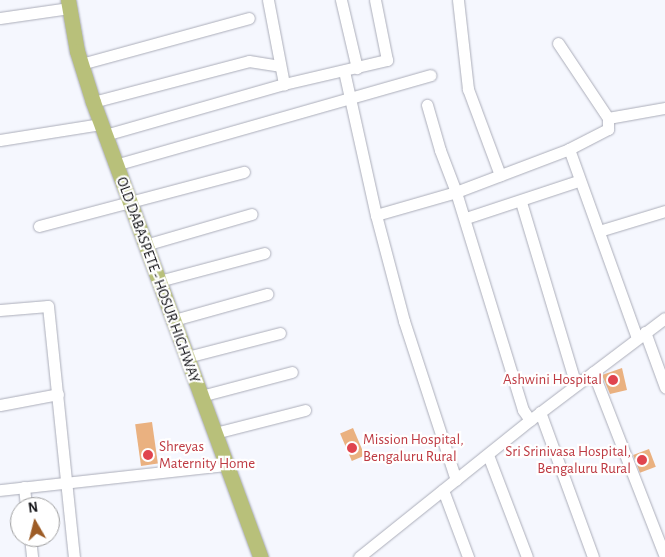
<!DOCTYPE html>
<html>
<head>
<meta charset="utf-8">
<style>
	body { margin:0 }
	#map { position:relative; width:665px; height:557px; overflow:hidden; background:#f5f7fe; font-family:"Alegreya Sans",sans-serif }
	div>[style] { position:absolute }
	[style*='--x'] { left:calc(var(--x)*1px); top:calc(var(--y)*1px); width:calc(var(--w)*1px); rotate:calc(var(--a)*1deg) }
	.building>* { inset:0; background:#eab180; transform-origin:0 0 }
	.roads { filter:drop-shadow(0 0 1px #abadb9) drop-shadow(0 0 1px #abadb9) }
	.minor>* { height:11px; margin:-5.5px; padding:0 5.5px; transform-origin:5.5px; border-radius:5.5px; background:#fff }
	.major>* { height:15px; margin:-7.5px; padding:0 7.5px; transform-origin:7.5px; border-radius:7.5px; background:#b8c07a }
	.dots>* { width:14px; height:14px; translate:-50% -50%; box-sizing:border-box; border:2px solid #fff; border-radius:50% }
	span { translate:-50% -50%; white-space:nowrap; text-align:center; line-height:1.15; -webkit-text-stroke:4.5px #fff; paint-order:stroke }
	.street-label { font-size:15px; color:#0c0c10 }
	.health-label { font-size:15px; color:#be3a42 }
	.right { translate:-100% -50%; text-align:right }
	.left { translate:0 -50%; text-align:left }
	.north { position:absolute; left:10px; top:497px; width:50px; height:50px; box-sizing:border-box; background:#fff; border:1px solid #9e9e9f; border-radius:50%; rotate:352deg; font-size:14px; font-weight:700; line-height:20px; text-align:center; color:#0c0c10 }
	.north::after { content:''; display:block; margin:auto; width:18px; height:22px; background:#9d5c26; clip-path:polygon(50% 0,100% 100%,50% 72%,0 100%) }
</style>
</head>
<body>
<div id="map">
	<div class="building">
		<i style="clip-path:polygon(622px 368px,627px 390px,610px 394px,602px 375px)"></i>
		<i style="left:152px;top:422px;width:42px;height:17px;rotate:82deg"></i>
		<i style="left:353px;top:428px;width:30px;height:14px;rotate:67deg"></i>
		<i style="left:649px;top:449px;width:19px;height:17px;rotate:69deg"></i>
	</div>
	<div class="roads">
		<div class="minor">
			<i style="--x:268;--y:0;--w:86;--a:79.2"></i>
			<i style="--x:341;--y:0;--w:70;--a:76.8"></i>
			<i style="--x:458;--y:0;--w:90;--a:83.6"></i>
			<i style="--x:468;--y:89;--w:92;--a:69.6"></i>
			<i style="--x:0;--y:18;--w:70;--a:-8.2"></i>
			<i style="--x:81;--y:64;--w:174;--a:-15.3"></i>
			<i style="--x:344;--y:71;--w:148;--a:77.5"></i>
			<i style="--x:376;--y:215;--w:110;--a:75.2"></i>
			<i style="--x:404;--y:321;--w:167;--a:71.9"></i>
			<i style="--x:93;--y:102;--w:161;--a:-14.7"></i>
			<i style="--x:249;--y:61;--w:31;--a:9"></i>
			<i style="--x:608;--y:118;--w:58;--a:-10"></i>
			<i style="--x:105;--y:135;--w:186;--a:-15.9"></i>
			<i style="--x:284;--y:84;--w:106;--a:-13.1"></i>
			<i style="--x:387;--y:60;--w:61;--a:-101.3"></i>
			<i style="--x:0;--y:140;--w:102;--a:-9"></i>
			<i style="--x:569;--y:149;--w:201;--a:70.2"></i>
			<i style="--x:115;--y:165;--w:328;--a:-15.9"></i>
			<i style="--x:521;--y:202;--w:191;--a:73.3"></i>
			<i style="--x:376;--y:215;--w:83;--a:-16"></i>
			<i style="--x:456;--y:192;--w:45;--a:-110.9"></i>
			<i style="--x:440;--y:150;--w:47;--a:-106.1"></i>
			<i style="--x:466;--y:218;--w:118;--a:-18.3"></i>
			<i style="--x:39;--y:226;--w:212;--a:-14.8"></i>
			<i style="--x:599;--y:231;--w:69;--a:-16.9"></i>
			<i style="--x:145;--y:245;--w:111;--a:-16.2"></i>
			<i style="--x:159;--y:281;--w:109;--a:-14.9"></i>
			<i style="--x:0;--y:310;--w:48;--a:-4.8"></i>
			<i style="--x:48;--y:306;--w:252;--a:84.1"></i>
			<i style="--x:174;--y:320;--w:97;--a:-15.6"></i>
			<i style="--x:645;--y:332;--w:59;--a:70"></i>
			<i style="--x:187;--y:357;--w:96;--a:-14.5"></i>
			<i style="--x:593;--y:372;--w:199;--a:68.7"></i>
			<i style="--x:201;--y:396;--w:94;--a:-14.8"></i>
			<i style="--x:0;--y:405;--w:59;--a:-10.7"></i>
			<i style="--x:540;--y:412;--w:154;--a:69.9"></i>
			<i style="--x:530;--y:420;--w:12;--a:-125"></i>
			<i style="--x:523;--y:410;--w:228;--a:-107.1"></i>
			<i style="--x:456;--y:192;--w:121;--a:-20.8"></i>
			<i style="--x:569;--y:149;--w:44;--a:-27.1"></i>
			<i style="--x:608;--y:129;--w:11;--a:-90"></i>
			<i style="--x:608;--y:118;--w:90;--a:-123.7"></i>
			<i style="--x:215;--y:433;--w:93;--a:-14.3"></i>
			<i style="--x:488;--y:455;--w:109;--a:69.1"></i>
			<i style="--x:24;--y:487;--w:20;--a:84"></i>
			<i style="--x:0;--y:490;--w:228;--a:-6.3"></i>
			<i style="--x:443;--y:490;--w:72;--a:69.5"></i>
			<i style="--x:30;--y:537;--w:20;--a:84"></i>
			<i style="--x:359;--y:557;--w:219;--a:-38.7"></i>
			<i style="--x:530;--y:420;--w:169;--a:-37.1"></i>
		</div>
		<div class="major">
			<i style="--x:68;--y:0;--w:52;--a:80"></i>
			<i style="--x:77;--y:51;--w:53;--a:72.6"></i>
			<i style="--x:93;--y:102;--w:485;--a:69.8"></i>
		</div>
	</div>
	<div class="dots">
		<i style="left:613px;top:380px;background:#e0444e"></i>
		<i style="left:352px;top:448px;background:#e0444e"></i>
		<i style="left:148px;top:455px;background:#e0444e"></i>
		<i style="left:642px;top:460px;background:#e0444e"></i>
	</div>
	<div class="street-label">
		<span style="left:158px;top:280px;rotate:70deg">OLD DABASPETE - HOSUR HIGHWAY</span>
	</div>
	<div class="health-label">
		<span class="right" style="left:602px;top:380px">Ashwini Hospital</span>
		<span class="left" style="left:363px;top:448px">Mission Hospital,<br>Bengaluru Rural</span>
		<span class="left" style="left:159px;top:455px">Shreyas<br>Maternity Home</span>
		<span class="right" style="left:631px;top:460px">Sri Srinivasa Hospital,<br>Bengaluru Rural</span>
	</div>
	<div class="north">N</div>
</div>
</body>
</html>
